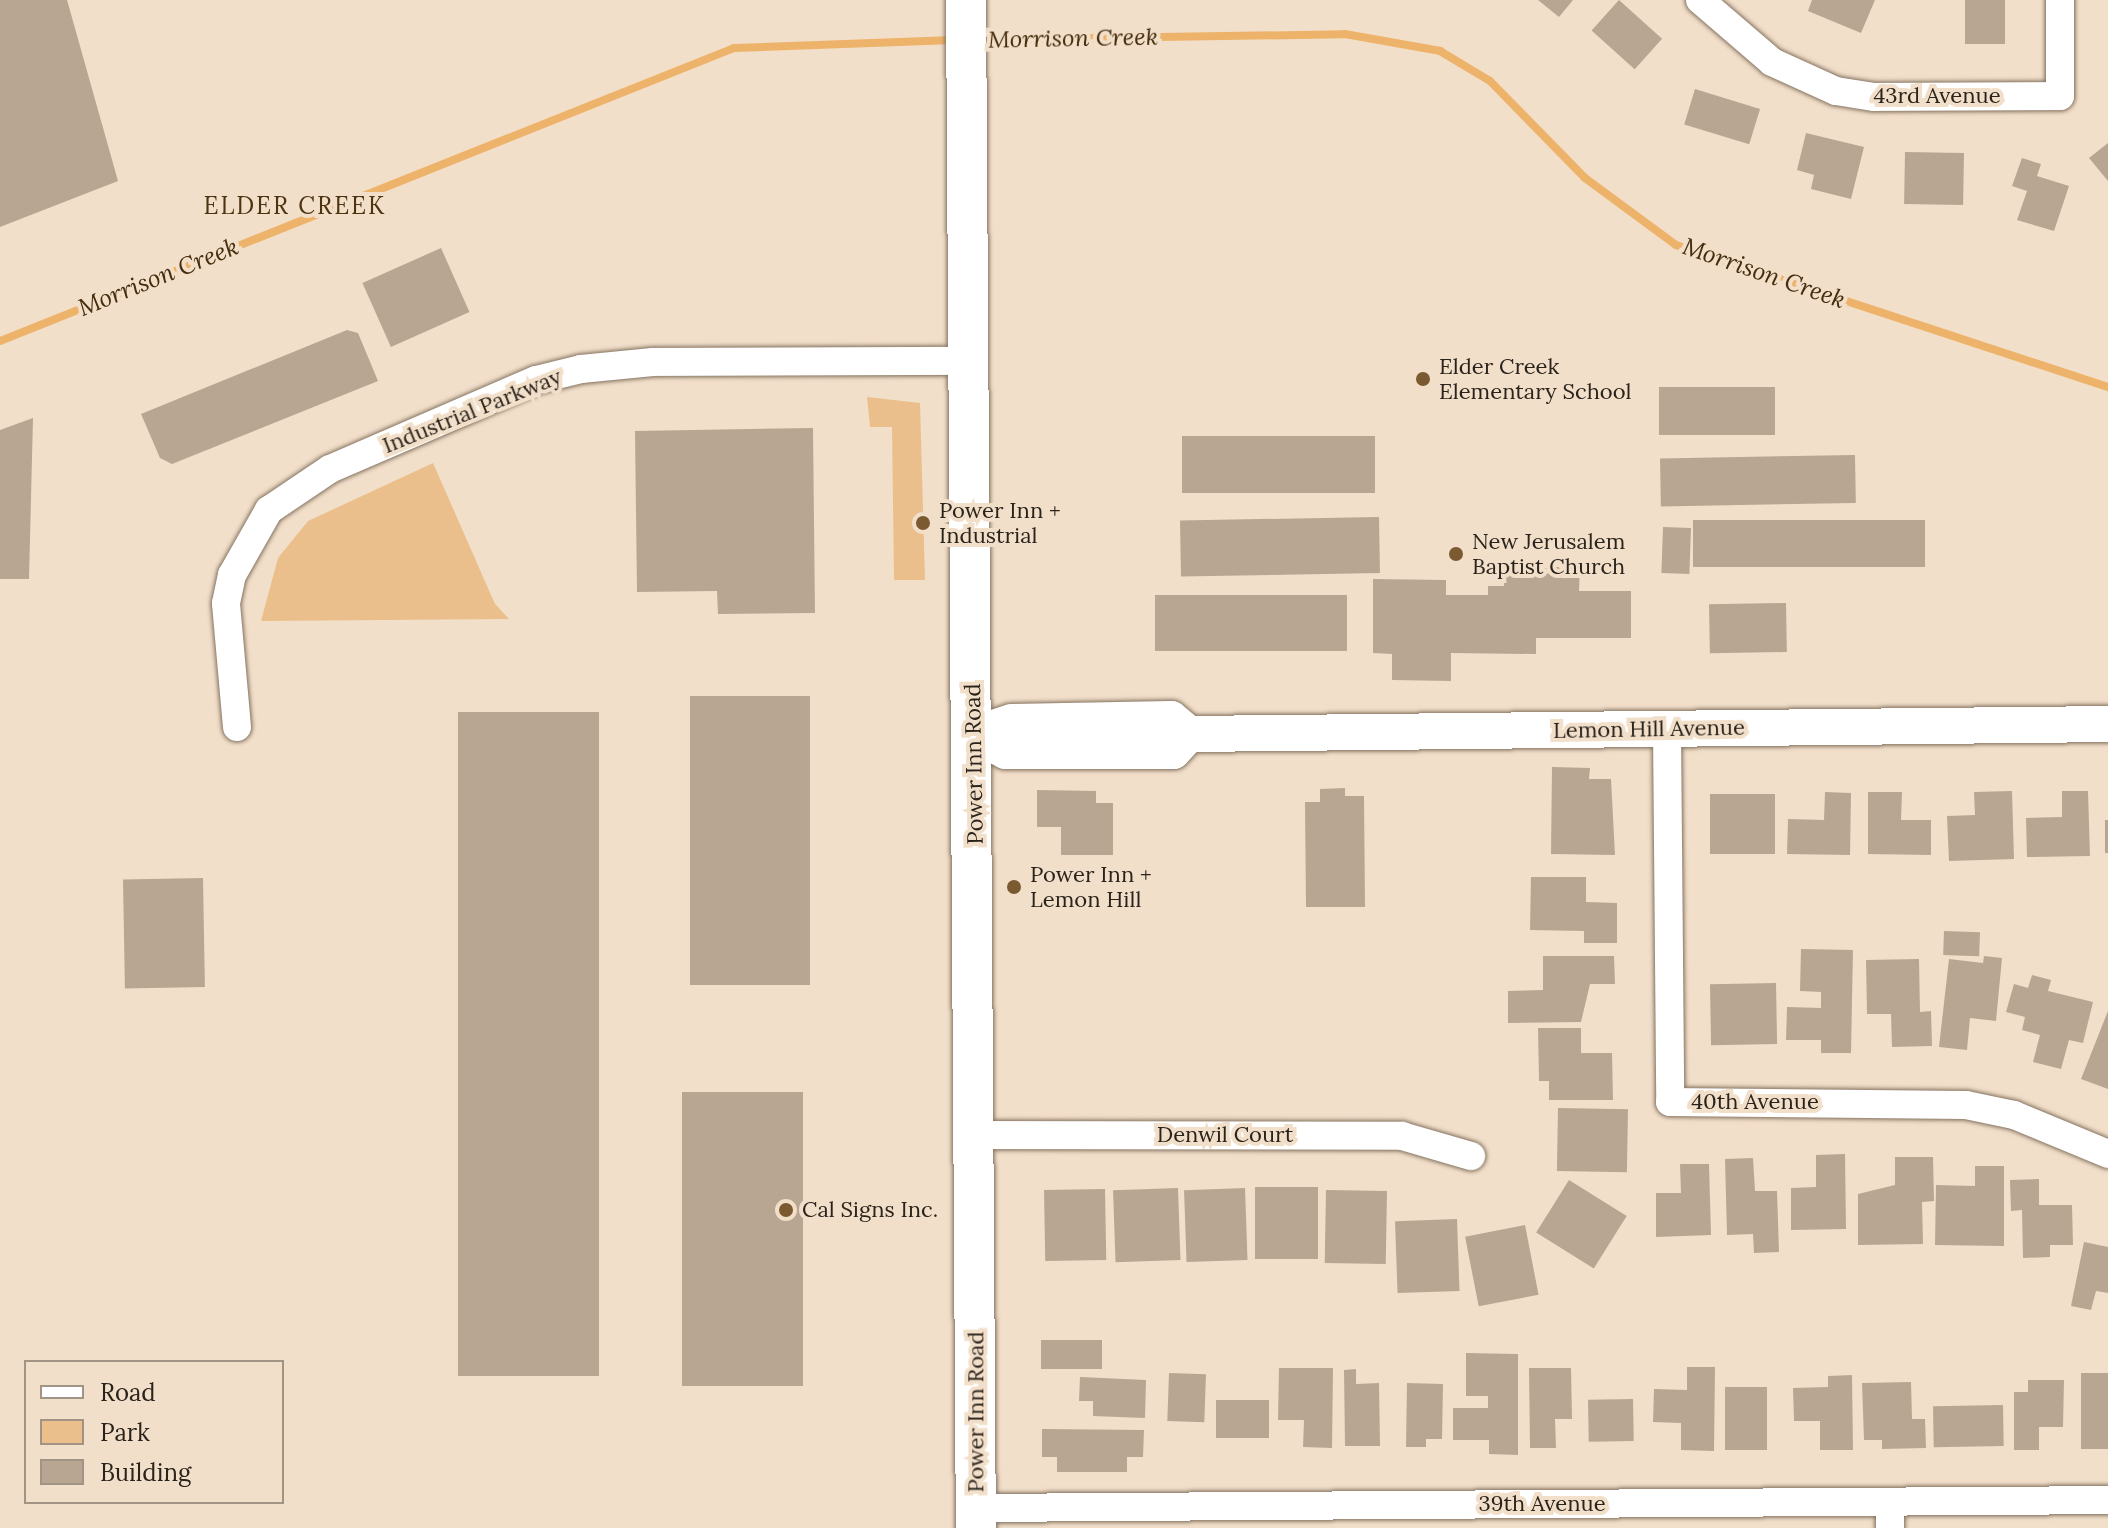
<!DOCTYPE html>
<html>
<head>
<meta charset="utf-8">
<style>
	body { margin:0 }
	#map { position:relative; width:2108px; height:1528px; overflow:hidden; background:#f2dfca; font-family:Lora,serif }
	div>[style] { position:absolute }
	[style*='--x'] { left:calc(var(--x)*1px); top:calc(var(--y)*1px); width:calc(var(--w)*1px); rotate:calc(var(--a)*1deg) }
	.green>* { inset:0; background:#ebbf8b }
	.stream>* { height:8px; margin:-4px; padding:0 4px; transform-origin:4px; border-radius:4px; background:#eeb36a }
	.building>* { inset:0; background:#b8a692; transform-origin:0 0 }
	.roads { filter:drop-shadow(0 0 2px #847360) drop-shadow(0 0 2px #847360) }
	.minor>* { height:28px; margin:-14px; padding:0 14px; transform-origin:14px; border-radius:14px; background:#fff }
	.tertiary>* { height:36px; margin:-18px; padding:0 18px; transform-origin:18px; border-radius:18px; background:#fff }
	.secondary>* { height:40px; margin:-20px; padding:0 20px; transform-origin:20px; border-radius:20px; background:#fff }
	.dots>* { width:22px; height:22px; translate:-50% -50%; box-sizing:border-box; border:4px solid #f2dfca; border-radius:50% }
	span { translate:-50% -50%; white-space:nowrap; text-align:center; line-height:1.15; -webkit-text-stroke:8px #f2dfca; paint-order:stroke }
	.street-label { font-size:22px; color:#2a231b }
	.poi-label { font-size:22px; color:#2a231b }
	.left { translate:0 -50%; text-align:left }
	.water-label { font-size:24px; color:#442c0c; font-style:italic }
	.neighbourhood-label { font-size:24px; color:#4c3311; letter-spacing:2px }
	.legend { position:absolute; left:24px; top:1360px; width:260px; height:144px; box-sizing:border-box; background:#f2dfca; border:2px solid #a29484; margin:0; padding:10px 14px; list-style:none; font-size:24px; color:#2a231b }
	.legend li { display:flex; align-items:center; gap:16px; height:40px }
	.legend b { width:40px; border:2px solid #a29484 }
</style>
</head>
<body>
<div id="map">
	<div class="green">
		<i style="clip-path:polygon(867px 397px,920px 403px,925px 580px,894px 580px,892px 427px,870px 427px)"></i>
		<i style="clip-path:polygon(433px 463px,495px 604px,509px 619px,261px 621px,278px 558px,308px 521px)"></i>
	</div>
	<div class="stream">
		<i style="--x:976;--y:40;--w:369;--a:-0.9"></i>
		<i style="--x:1345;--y:34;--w:97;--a:10.1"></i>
		<i style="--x:1440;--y:51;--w:58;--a:31"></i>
		<i style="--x:1490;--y:81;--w:136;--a:45.6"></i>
		<i style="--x:1585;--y:178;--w:113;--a:36.4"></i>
		<i style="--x:1676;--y:245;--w:455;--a:18.2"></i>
		<i style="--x:0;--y:341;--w:790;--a:-21.76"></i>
		<i style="--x:734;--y:48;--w:220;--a:-2.1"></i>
	</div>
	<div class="building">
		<i style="clip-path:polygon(0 0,67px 0,118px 181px,0 227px)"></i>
		<i style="clip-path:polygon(1538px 0,1573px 0,1559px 17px)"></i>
		<i style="left:1619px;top:0;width:58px;height:41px;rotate:42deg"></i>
		<i style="clip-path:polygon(1812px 0,1875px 0,1861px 33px,1808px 11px)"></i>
		<i style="left:1965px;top:0;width:40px;height:44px"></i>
		<i style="left:1695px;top:89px;width:68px;height:37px;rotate:17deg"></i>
		<i style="clip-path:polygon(1806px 133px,1864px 147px,1851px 199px,1811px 189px,1814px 175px,1797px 170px)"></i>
		<i style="clip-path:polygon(2108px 143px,2108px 181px,2089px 158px)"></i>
		<i style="left:1905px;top:152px;width:59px;height:52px;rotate:1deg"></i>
		<i style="clip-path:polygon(2022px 158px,2041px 164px,2037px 176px,2069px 186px,2054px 231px,2017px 220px,2027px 191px,2012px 186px)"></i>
		<i style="left:441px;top:248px;width:70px;height:86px;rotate:66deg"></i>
		<i style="clip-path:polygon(347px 330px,358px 333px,378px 381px,172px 464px,160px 458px,141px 414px)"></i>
		<i style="left:1775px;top:387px;width:48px;height:116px;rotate:90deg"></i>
		<i style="clip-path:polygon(33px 418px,29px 579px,0 579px,0 430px)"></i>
		<i style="clip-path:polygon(813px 428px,815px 613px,718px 614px,717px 591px,637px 592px,635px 431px)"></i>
		<i style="left:1375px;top:436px;width:57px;height:193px;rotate:90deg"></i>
		<i style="left:1855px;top:455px;width:48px;height:195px;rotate:89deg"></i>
		<i style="left:1379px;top:517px;width:56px;height:199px;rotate:89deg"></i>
		<i style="left:1925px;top:520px;width:47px;height:232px;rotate:90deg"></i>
		<i style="left:1663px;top:527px;width:28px;height:46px;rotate:2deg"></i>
		<i style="clip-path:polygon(1504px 567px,1580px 567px,1579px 591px,1631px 591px,1631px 638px,1536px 638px,1536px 654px,1451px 653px,1451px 681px,1392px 680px,1392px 654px,1373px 653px,1373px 579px,1446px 580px,1446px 595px,1488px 595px,1488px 586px,1504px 586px)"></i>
		<i style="left:1347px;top:595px;width:56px;height:192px;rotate:90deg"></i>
		<i style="left:1786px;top:603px;width:49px;height:77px;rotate:89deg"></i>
		<i style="left:690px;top:696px;width:120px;height:289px"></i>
		<i style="left:458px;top:712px;width:141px;height:664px"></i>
		<i style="clip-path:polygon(1552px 767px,1590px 768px,1589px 779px,1611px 779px,1615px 855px,1551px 854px)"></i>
		<i style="clip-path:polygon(1345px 788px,1345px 796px,1364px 796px,1365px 907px,1306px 907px,1305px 802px,1320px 802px,1320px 789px)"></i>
		<i style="clip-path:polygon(1037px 790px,1096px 791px,1096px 803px,1113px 803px,1113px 855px,1061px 855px,1061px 827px,1037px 827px)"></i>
		<i style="clip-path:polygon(2012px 791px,2014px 859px,1949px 861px,1947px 816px,1975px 815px,1974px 792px)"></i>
		<i style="clip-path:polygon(2062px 791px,2088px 791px,2090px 856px,2027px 857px,2026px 818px,2062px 817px)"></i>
		<i style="clip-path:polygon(1825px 792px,1851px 793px,1850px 855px,1787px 854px,1788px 819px,1824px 820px)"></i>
		<i style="clip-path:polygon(1868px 792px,1902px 792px,1901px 820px,1931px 820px,1931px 855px,1868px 854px)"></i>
		<i style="left:1775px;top:794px;width:60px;height:65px;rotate:90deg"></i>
		<i style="left:2105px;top:820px;width:3px;height:33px"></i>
		<i style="clip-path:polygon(1531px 877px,1586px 877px,1586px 902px,1617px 903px,1617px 943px,1584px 943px,1584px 931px,1530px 930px)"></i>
		<i style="left:203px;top:878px;width:109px;height:80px;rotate:89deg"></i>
		<i style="left:1944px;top:931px;width:36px;height:24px;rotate:2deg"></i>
		<i style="clip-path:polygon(1801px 949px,1853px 950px,1851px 1053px,1821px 1053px,1821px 1040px,1786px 1040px,1787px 1007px,1821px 1008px,1821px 992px,1800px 991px)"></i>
		<i style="clip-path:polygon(1543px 956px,1614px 956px,1615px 984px,1590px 984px,1581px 1022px,1508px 1023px,1508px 991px,1543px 990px)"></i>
		<i style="clip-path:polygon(1984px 956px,2002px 958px,1996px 1021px,1970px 1018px,1967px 1050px,1939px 1047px,1949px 959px,1983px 963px)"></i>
		<i style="clip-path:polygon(1919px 959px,1920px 1012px,1931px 1011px,1932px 1046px,1892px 1047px,1891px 1014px,1867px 1014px,1866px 960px)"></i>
		<i style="clip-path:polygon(2032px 975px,2051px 980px,2048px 991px,2093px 1002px,2083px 1043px,2069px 1040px,2061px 1069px,2033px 1062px,2040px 1035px,2022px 1030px,2025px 1017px,2006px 1012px,2014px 984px,2028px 988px)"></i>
		<i style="left:1776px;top:983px;width:61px;height:66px;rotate:89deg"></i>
		<i style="clip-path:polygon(2108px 1011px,2108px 1089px,2081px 1079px)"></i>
		<i style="clip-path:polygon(1538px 1028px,1581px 1028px,1581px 1053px,1612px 1053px,1613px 1100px,1549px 1100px,1549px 1081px,1539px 1081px)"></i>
		<i style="left:803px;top:1092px;width:294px;height:121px;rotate:90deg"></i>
		<i style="left:1558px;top:1108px;width:70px;height:63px;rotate:1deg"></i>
		<i style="clip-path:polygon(1845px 1154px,1846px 1229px,1791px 1230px,1791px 1188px,1816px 1187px,1816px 1155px)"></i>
		<i style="clip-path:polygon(1895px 1157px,1933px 1157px,1934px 1201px,1922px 1202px,1923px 1244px,1858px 1245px,1858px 1194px,1895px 1185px)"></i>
		<i style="clip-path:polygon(1753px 1158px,1755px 1191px,1777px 1191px,1779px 1252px,1754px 1253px,1753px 1234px,1727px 1235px,1725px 1159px)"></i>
		<i style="clip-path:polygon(1680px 1164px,1709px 1164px,1711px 1235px,1656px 1237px,1656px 1193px,1681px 1193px)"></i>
		<i style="clip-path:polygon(1975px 1166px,2004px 1166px,2004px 1246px,1935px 1245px,1936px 1185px,1975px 1186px)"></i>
		<i style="clip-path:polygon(2039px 1179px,2039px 1205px,2072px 1205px,2073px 1245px,2050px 1245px,2050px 1257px,2023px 1258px,2022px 1210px,2011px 1211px,2010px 1180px)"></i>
		<i style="left:1569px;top:1180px;width:68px;height:62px;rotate:32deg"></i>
		<i style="left:1255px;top:1187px;width:63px;height:72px"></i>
		<i style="left:1178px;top:1188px;width:72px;height:65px;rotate:88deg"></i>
		<i style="left:1245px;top:1188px;width:72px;height:61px;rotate:88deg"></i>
		<i style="left:1105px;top:1189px;width:71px;height:61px;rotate:89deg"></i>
		<i style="left:1326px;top:1190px;width:61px;height:73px;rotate:1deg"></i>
		<i style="left:1457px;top:1219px;width:72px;height:62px;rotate:88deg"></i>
		<i style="left:1525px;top:1225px;width:71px;height:61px;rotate:79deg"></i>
		<i style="clip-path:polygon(2084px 1242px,2108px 1247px,2108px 1293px,2096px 1291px,2091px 1310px,2071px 1306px)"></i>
		<i style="left:1102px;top:1340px;width:29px;height:61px;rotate:90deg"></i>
		<i style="clip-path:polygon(1466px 1353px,1518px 1354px,1518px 1455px,1489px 1454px,1489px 1440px,1453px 1440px,1453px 1408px,1488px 1408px,1488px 1396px,1466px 1396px)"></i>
		<i style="clip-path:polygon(1687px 1367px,1715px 1367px,1714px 1451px,1681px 1450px,1681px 1423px,1653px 1422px,1654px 1389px,1687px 1390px)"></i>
		<i style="clip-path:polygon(1279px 1368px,1333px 1368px,1332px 1448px,1303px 1447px,1304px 1420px,1278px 1420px)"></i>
		<i style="clip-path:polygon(1529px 1368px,1571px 1368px,1572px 1419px,1555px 1419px,1556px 1448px,1530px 1448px)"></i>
		<i style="clip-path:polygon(1356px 1369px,1356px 1384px,1379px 1383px,1380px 1446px,1345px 1446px,1344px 1370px)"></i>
		<i style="left:1169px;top:1373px;width:37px;height:48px;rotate:2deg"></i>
		<i style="left:2081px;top:1373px;width:27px;height:76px"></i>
		<i style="clip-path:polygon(1852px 1375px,1853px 1450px,1820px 1450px,1820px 1421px,1794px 1421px,1793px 1388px,1828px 1387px,1828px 1376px)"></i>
		<i style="clip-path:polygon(1080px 1377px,1146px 1380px,1145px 1418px,1093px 1416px,1093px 1401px,1079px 1401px)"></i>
		<i style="clip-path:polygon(2028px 1380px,2064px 1380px,2063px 1427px,2039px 1427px,2039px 1450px,2014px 1450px,2014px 1392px,2028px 1392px)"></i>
		<i style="clip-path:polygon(1911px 1382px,1912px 1419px,1925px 1419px,1926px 1448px,1882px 1449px,1882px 1440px,1864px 1440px,1862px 1383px)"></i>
		<i style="clip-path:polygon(1407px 1383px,1443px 1384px,1442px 1439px,1426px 1439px,1426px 1447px,1406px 1447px)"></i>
		<i style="left:1725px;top:1387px;width:42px;height:63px"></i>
		<i style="left:1633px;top:1399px;width:42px;height:45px;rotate:89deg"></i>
		<i style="left:1216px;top:1400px;width:53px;height:38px"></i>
		<i style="left:2003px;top:1405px;width:41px;height:70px;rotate:89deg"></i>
		<i style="clip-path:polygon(1042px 1429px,1144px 1430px,1143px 1457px,1127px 1457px,1127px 1472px,1057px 1472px,1057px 1457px,1042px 1457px)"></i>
	</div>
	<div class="roads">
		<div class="minor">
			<i style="--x:1700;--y:0;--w:95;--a:40.7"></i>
			<i style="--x:1772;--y:62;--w:70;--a:24.4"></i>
			<i style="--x:1836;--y:91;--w:39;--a:9"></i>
			<i style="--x:1875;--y:97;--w:185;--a:-0.3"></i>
			<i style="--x:2060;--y:96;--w:96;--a:-90"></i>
			<i style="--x:237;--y:727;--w:124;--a:-95.1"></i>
			<i style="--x:226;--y:603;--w:29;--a:-78"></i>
			<i style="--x:232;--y:575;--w:75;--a:-60.4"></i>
			<i style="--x:269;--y:510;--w:73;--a:-33.9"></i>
			<i style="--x:330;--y:469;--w:224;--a:-23.4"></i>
			<i style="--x:536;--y:380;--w:46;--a:-13.7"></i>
			<i style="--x:581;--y:369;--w:72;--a:-5.6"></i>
			<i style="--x:653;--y:362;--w:315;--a:-0.2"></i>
			<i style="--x:1667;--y:729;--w:373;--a:89.5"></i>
			<i style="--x:1670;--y:1102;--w:296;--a:0.6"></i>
			<i style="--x:1966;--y:1105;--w:49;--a:11.8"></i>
			<i style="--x:2014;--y:1115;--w:102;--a:22.5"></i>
			<i style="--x:975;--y:1135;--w:427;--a:0.1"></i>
			<i style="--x:1402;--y:1136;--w:72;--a:16.2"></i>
			<i style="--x:1890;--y:1502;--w:26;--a:90"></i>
			<i style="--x:976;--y:1508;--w:1132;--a:-0.4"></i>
		</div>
		<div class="tertiary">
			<i style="--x:975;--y:734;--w:39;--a:-18"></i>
			<i style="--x:1012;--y:722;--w:159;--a:-1.1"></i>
			<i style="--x:1171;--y:719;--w:23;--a:40"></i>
			<i style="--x:1189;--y:734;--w:919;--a:-0.62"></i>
			<i style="--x:975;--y:734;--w:35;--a:29"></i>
			<i style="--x:1006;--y:751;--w:167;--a:0"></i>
			<i style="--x:1173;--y:751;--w:23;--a:-47"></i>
		</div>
		<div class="secondary">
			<i style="--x:966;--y:0;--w:1528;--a:89.63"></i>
		</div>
	</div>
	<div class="dots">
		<i style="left:1423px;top:379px;background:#7b5a31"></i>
		<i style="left:923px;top:523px;background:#7b5a31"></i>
		<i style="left:1456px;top:554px;background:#7b5a31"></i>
		<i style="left:1014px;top:887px;background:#7b5a31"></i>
		<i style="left:786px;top:1210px;background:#7b5a31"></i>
	</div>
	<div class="street-label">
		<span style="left:1937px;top:96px">43rd Avenue</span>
		<span style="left:472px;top:411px;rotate:-22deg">Industrial Parkway</span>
		<span style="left:1649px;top:729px;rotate:-1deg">Lemon Hill Avenue</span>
		<span style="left:974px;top:764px;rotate:-91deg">Power Inn Road</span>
		<span style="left:1755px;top:1102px">40th Avenue</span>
		<span style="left:1225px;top:1135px">Denwil Court</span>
		<span style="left:976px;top:1412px;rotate:-90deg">Power Inn Road</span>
		<span style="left:1542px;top:1504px">39th Avenue</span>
	</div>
	<div class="poi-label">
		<span class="left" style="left:1439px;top:379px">Elder Creek<br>Elementary School</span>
		<span class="left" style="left:939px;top:523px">Power Inn +<br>Industrial</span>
		<span class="left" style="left:1472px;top:554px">New Jerusalem<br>Baptist Church</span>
		<span class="left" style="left:1030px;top:887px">Power Inn +<br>Lemon Hill</span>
		<span class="left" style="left:802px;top:1210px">Cal Signs Inc.</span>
	</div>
	<div class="water-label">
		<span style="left:1073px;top:38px;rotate:-1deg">Morrison Creek</span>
		<span style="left:1764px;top:273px;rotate:19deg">Morrison Creek</span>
		<span style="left:158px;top:277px;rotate:-22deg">Morrison Creek</span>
	</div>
	<div class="neighbourhood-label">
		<span style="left:295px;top:206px">ELDER CREEK</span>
	</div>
	<ul class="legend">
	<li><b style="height:10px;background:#fff"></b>Road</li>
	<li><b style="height:22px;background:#ebbf8b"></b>Park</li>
	<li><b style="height:22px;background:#b8a692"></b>Building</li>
	</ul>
</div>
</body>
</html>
